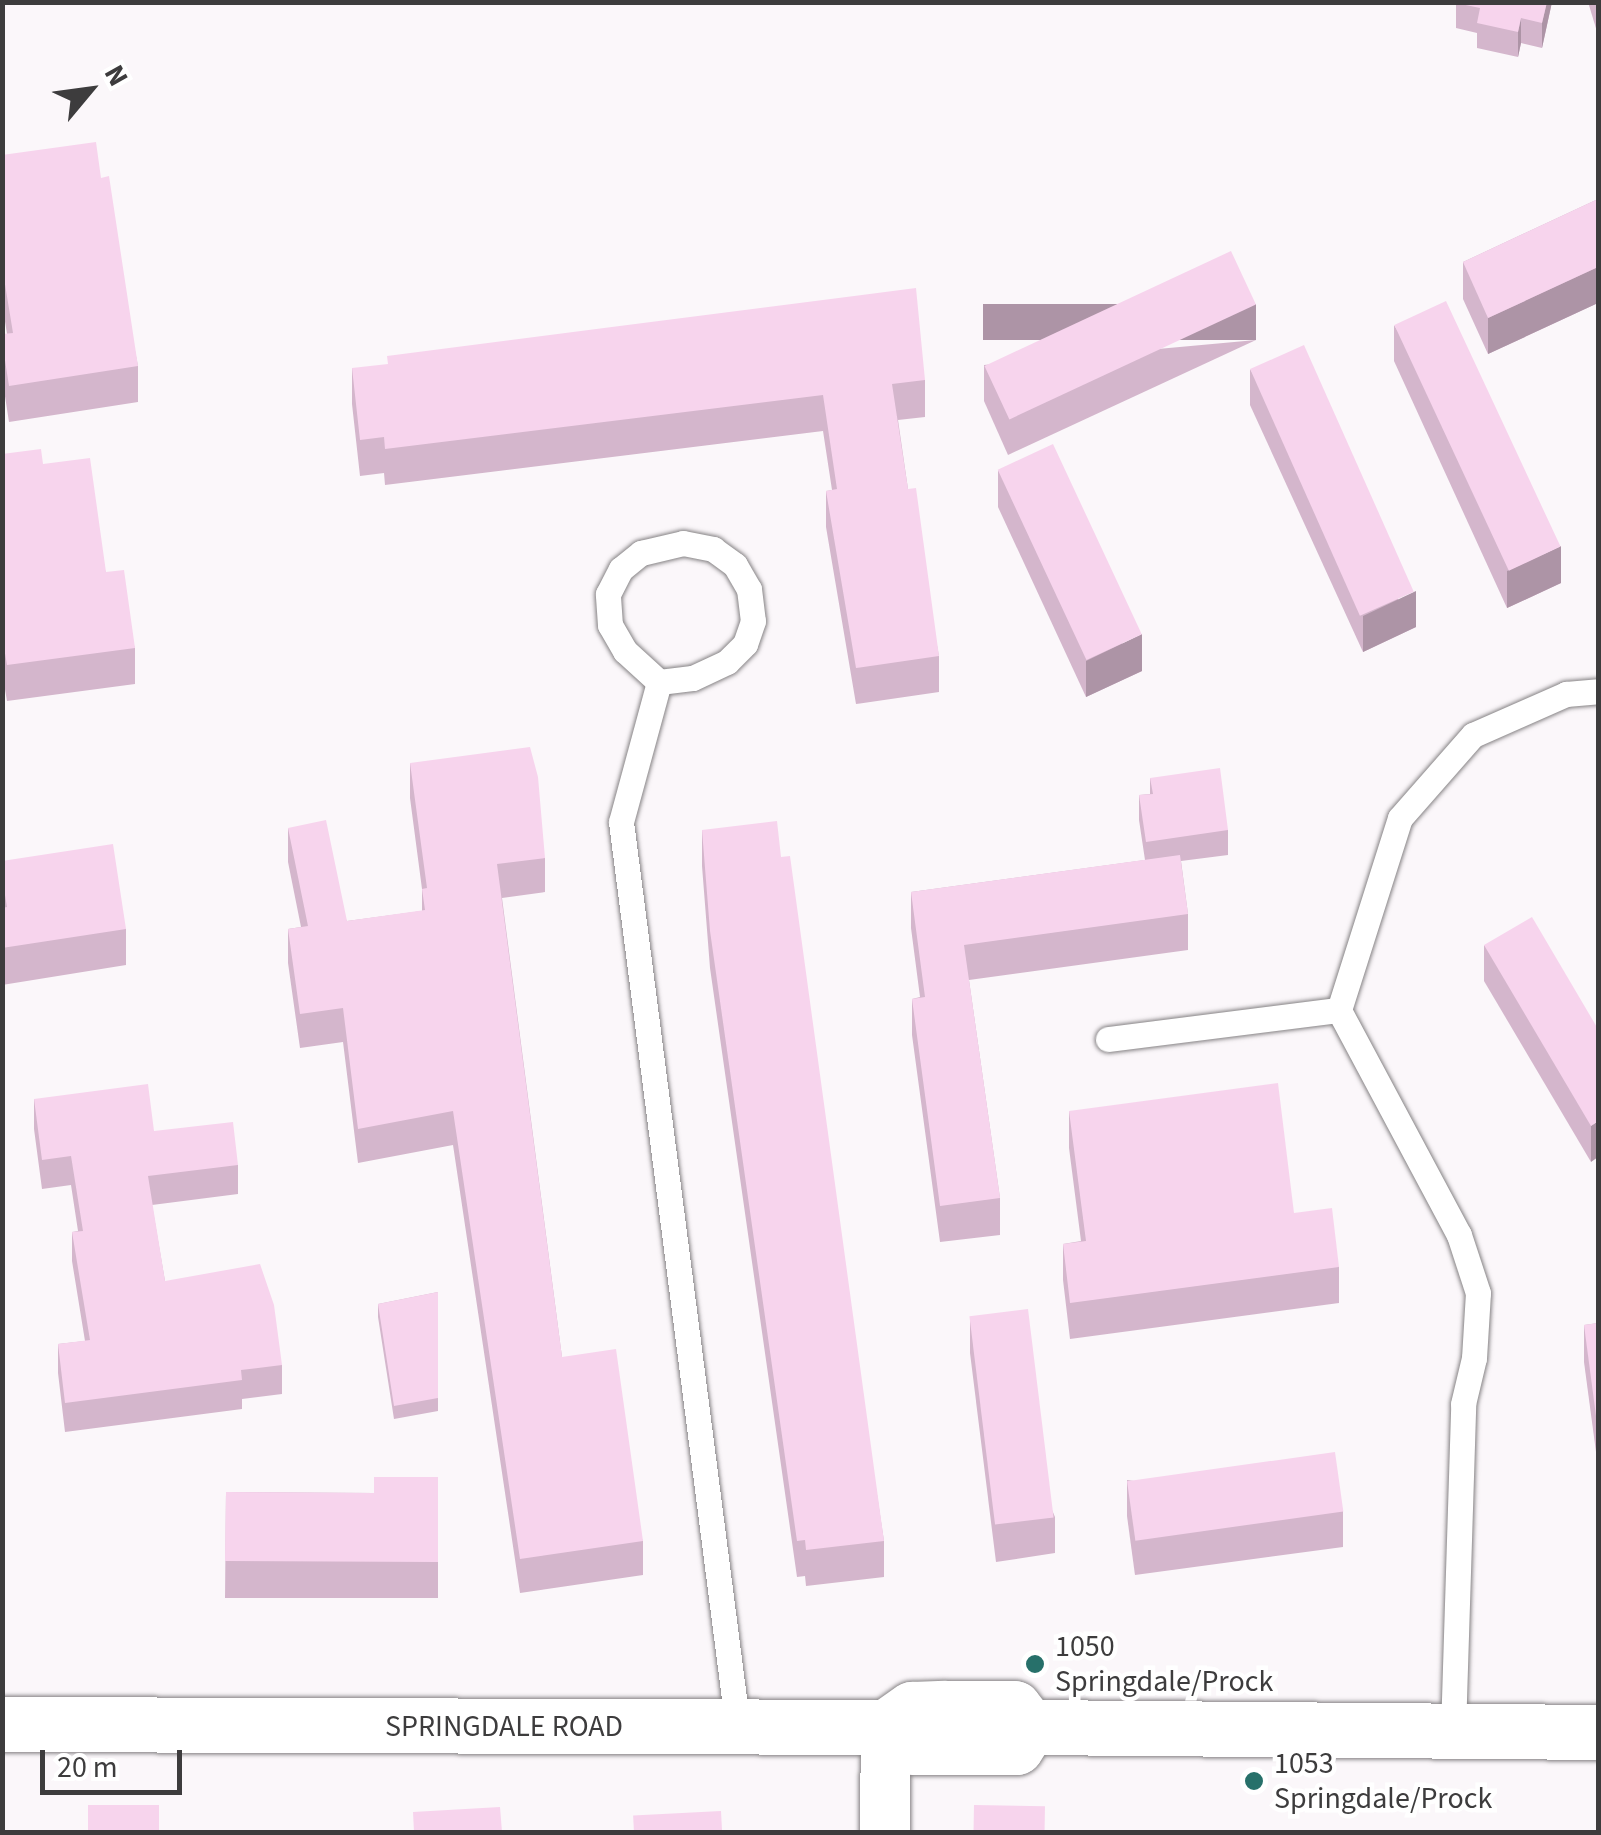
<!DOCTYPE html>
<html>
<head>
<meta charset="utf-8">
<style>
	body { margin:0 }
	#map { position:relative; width:1601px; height:1835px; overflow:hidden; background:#fbf7fa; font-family:"Source Sans 3",sans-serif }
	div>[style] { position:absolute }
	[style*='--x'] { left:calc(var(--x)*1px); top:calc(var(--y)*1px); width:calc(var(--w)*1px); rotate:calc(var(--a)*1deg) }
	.roads { filter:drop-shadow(0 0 2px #868385) drop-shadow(0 0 2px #868385) }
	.lane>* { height:25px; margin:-12.5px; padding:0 12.5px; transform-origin:12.5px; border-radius:12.5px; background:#fff }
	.street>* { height:50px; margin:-25px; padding:0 25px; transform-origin:25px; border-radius:25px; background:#fff }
	.secondary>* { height:55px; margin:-27.5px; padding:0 27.5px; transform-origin:27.5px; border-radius:27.5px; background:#fff }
	.wall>* { inset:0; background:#d4b6cc }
	.shaded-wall>* { inset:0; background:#ad94a6; transform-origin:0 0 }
	.building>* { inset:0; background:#f7d4ed; transform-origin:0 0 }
	.dots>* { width:28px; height:28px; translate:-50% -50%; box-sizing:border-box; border:5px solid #fff; border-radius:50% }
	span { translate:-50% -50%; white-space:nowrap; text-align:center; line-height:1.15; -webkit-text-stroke:9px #fff; paint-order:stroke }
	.poi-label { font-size:30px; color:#3d3c3d }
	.left { translate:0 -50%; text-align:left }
	.street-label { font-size:30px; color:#3d3c3d }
	.frame { position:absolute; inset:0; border:5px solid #3d3c3d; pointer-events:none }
	.north { position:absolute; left:40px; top:40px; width:100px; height:100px; -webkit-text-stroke:8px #fff; paint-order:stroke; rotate:61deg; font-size:28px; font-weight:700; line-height:40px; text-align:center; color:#3d3c3d }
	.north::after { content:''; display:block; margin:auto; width:35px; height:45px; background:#3d3c3d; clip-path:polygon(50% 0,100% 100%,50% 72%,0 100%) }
	.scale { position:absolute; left:40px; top:1750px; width:142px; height:45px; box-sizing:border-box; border:5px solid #3d3c3d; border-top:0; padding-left:12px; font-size:30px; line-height:35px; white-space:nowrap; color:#3d3c3d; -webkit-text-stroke:8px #fff; paint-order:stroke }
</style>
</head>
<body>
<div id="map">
	<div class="roads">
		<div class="lane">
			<i style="--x:659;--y:682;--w:46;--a:-137.6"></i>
			<i style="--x:625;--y:651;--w:30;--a:-120"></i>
			<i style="--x:610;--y:625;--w:31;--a:-94"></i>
			<i style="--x:608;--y:594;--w:28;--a:-63"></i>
			<i style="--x:621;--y:569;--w:26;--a:-39"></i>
			<i style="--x:641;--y:553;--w:43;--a:-13.4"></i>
			<i style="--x:683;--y:543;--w:31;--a:11"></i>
			<i style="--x:713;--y:549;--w:27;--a:36"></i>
			<i style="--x:735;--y:565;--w:28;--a:60"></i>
			<i style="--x:749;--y:589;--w:32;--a:83"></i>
			<i style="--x:753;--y:621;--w:24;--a:109"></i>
			<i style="--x:745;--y:644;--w:25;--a:135"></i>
			<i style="--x:727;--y:662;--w:38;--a:155"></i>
			<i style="--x:692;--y:678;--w:33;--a:173"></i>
			<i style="--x:659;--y:682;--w:145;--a:105.2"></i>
			<i style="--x:621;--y:822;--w:915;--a:82.65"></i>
			<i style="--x:1108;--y:1039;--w:233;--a:-7.2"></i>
			<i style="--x:1453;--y:1731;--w:327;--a:-88.2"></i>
			<i style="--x:1463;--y:1404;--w:47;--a:-76.6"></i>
			<i style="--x:1474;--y:1358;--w:65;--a:-86.5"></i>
			<i style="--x:1478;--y:1293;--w:61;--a:-108.1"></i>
			<i style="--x:1459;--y:1235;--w:255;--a:-118.1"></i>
			<i style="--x:1339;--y:1010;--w:201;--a:-72.4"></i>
			<i style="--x:1400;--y:818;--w:111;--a:-48.7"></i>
			<i style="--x:1473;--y:735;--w:102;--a:-23.8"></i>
			<i style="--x:1566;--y:694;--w:32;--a:-5"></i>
		</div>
		<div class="street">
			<i style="--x:885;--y:1832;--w:105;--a:-89.5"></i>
		</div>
		<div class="secondary">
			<i style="--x:2;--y:1724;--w:884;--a:0.19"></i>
			<i style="--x:886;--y:1727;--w:35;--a:35"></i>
			<i style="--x:915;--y:1747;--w:101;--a:0"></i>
			<i style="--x:1016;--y:1747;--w:24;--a:-57"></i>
			<i style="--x:886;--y:1727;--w:32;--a:-35"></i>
			<i style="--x:912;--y:1709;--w:33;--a:-2"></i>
			<i style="--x:945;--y:1708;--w:69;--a:0"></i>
			<i style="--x:1014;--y:1708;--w:24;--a:52"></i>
			<i style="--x:1029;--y:1727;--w:569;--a:0.5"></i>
		</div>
	</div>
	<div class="wall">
		<i style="clip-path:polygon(1552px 2px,1542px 48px,1521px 43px,1518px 57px,1477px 48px,1477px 33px,1456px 28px,1456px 3px)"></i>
		<i style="clip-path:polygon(1588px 2px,1598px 2px,1598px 35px)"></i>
		<i style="clip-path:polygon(2px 155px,101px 178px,138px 366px,138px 402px,9px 422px,2px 377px,2px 334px,7px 334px,2px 303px)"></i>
		<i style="clip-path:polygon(1598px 199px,1598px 303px,1488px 354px,1463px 299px,1463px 262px)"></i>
		<i style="clip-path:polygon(1394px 325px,1561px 583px,1507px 608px,1394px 361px)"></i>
		<i style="clip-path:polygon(1256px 340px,1008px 455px,984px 401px,984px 365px)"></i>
		<i style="clip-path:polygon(352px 368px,925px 380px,925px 417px,898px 420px,908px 489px,939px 656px,939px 692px,856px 704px,826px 527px,826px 491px,832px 490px,823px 431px,385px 485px,384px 473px,360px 476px,352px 404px)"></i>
		<i style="clip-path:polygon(1250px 369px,1416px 627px,1363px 652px,1250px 405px)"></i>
		<i style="clip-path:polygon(2px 454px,43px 464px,106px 572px,135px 648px,135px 684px,7px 701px,2px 672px)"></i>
		<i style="clip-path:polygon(998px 470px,1142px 671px,1086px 697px,998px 507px)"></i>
		<i style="clip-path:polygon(410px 763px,545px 858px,545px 892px,502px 898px,562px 1357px,643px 1541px,643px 1575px,520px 1593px,453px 1145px,358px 1163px,343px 1042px,300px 1048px,288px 963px,288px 929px,301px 927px,288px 862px,288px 828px,347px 921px,422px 911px,422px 889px,410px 798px)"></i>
		<i style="clip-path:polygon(1150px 778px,1228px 830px,1228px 855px,1181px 861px,1188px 914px,1188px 950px,969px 980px,1000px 1198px,1000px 1235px,940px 1242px,912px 1035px,912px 999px,920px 997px,911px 928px,911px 892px,1145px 860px,1139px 820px,1139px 795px,1150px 794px)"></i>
		<i style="clip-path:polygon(702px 830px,781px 857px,884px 1541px,884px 1577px,806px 1586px,805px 1576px,797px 1577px,710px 968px,702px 866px)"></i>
		<i style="clip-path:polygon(2px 861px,126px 929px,126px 965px,2px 985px)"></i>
		<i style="clip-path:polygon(1484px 945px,1598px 1029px,1591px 1162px,1484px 981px)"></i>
		<i style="clip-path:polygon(34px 1099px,154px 1131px,238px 1165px,238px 1194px,152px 1205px,165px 1281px,282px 1365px,282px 1394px,242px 1399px,242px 1409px,65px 1432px,58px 1373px,58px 1344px,85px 1341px,72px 1261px,72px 1232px,78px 1231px,71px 1185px,42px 1189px,34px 1129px)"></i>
		<i style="clip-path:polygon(1069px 1111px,1294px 1213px,1339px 1267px,1339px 1303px,1070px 1339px,1063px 1280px,1063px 1244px,1081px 1241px,1069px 1148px)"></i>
		<i style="clip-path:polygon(438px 1292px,438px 1411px,394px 1419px,378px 1317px,378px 1304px)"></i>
		<i style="clip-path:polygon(970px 1317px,1055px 1517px,1055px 1553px,996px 1562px,970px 1353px)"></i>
		<i style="clip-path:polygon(1598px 1323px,1598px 1467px,1584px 1362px,1584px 1325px)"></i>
		<i style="clip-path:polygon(438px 1477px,438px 1598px,225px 1598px,226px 1492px,374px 1493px)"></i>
		<i style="clip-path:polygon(1127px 1480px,1343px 1511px,1343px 1547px,1135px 1575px,1127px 1516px)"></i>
	</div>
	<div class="shaded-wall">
		<i style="clip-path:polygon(1547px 2px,1552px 2px,1542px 48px,1542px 23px)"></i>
		<i style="clip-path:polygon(1521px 18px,1521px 43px,1518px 57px,1518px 32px)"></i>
		<i style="clip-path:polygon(1598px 267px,1598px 303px,1488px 354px,1488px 318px)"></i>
		<i style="left:1256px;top:304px;width:36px;height:273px;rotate:90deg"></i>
		<i style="clip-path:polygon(1561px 546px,1561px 583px,1507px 608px,1507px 571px)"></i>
		<i style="clip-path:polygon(1416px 591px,1416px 627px,1363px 652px,1363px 616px)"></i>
		<i style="clip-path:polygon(1142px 634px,1142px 671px,1086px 697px,1086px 661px)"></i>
		<i style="clip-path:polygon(1598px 1121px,1598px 1157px,1591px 1162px,1591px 1126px)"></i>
	</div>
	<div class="building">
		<i style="clip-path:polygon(1547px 2px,1542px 23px,1521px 18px,1518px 32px,1477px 23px,1480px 8px,1456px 3px)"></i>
		<i style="clip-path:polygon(96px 142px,101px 178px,109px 176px,138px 366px,9px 386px,2px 341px,2px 334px,13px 333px,2px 266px,2px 155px)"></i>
		<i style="clip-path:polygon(1598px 199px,1598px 267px,1488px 318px,1463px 262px)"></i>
		<i style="left:1231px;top:251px;width:59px;height:272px;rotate:65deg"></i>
		<i style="clip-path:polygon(916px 288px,925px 380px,892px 384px,908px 489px,916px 488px,939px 656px,856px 668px,826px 491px,837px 489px,823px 395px,385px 449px,384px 437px,360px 440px,352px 368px,388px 364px,387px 356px)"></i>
		<i style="left:1446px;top:301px;width:271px;height:57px;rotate:65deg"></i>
		<i style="left:1304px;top:345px;width:270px;height:59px;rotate:66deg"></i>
		<i style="left:1053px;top:444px;width:210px;height:61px;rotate:65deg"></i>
		<i style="clip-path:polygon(41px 449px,43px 464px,90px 458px,106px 572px,124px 570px,135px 648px,7px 665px,2px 636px,2px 470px,4px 470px,2px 454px)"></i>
		<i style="clip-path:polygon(530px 747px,538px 777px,545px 858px,497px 864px,562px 1357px,616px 1349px,643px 1541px,520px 1559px,453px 1111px,358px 1129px,343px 1008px,300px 1014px,288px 929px,308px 926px,288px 828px,326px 820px,347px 921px,425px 910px,422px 889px,427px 888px,410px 763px)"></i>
		<i style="clip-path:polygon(1220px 768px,1228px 830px,1146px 842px,1139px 795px,1153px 794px,1150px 778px)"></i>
		<i style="clip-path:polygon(777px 821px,781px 857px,790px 856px,884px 1541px,806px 1550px,805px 1540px,797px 1541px,710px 931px,702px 830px)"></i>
		<i style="clip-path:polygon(113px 844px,126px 929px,2px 948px,2px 908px,7px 907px,2px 877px,2px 861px)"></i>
		<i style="clip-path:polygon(1180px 855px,1188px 914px,964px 945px,1000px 1198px,940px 1206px,912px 999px,925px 997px,911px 892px)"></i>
		<i style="clip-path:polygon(1532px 917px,1598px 1029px,1598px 1121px,1591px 1126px,1484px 945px)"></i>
		<i style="clip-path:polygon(1278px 1083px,1294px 1213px,1332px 1208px,1339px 1267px,1070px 1303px,1063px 1244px,1086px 1241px,1069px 1111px)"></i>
		<i style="clip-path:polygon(148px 1084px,154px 1131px,233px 1122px,238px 1165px,148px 1176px,165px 1281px,260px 1264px,274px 1305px,282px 1365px,241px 1370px,242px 1380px,65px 1403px,58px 1344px,90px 1340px,72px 1232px,83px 1231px,71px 1156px,42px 1160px,34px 1099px)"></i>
		<i style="clip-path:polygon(438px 1292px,438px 1398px,394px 1406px,378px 1304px)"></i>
		<i style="left:1028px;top:1309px;width:210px;height:59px;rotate:83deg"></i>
		<i style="clip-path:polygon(1598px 1323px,1598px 1431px,1584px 1325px)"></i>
		<i style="left:1335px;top:1452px;width:60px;height:210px;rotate:82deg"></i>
		<i style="clip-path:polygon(374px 1477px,438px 1477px,438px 1562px,225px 1561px,226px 1492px,374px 1493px)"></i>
		<i style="left:88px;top:1805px;width:71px;height:27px"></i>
		<i style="left:974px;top:1805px;width:71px;height:27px;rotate:1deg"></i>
		<i style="clip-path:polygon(500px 1807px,502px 1832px,414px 1832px,413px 1812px)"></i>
		<i style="left:721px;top:1811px;width:21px;height:88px;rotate:87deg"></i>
	</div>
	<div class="dots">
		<i style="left:1035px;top:1664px;background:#27706a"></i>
		<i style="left:1254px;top:1781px;background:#27706a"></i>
	</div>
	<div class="poi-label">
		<span class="left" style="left:1055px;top:1664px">1050<br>Springdale/Prock</span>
		<span class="left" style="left:1274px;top:1781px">1053<br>Springdale/Prock</span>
	</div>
	<div class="street-label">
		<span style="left:504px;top:1727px">SPRINGDALE ROAD</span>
	</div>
	<div class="frame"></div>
	<div class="north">N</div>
	<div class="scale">20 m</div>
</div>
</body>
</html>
